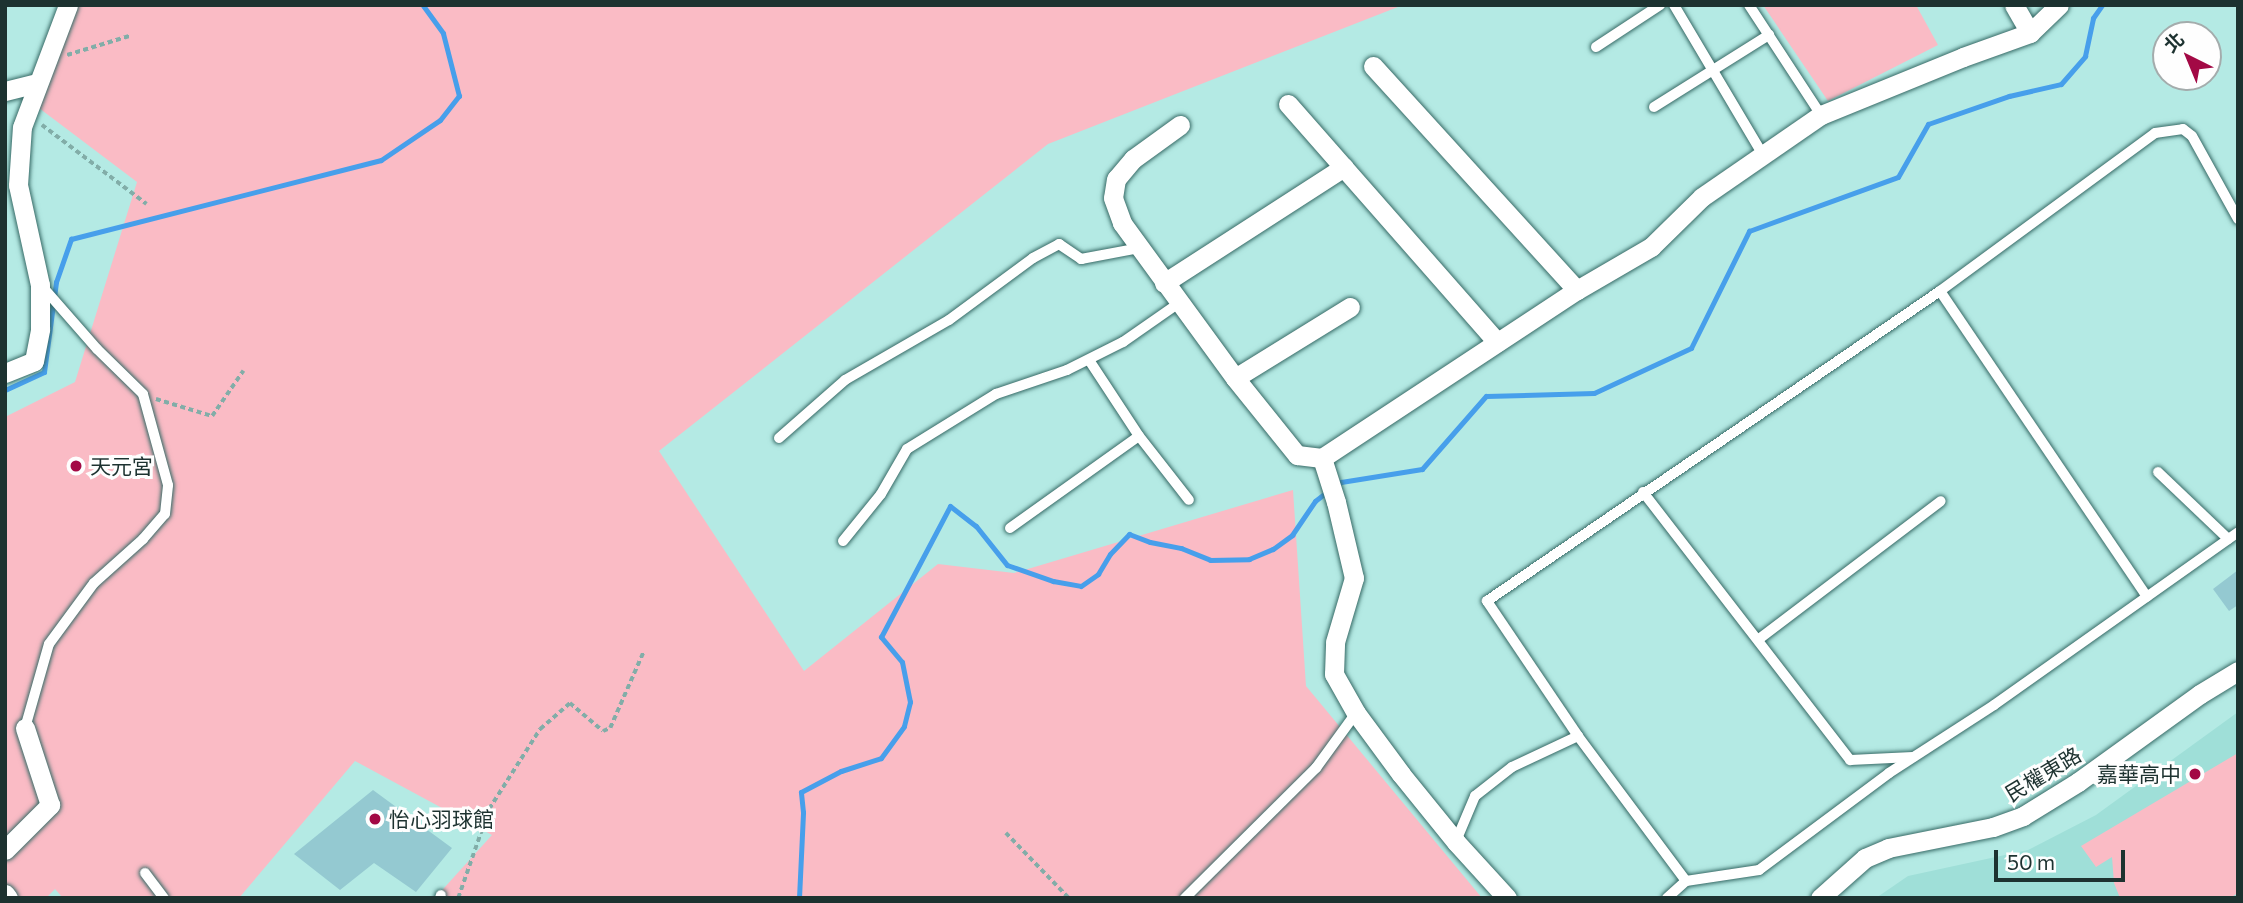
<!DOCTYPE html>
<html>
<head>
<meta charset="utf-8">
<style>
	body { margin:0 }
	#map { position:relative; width:2243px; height:903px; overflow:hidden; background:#b4eae4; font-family:Commissioner,"Noto Sans TC",sans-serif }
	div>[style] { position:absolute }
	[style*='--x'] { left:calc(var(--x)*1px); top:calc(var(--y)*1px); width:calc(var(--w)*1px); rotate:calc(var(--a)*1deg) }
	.built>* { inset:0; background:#9fdfd8 }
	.green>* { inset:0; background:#fabbc5 }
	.stream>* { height:5px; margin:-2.5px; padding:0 2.5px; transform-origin:2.5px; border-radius:2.5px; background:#479feb }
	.building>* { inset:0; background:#94c9d1 }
	.path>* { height:3.5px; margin-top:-1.75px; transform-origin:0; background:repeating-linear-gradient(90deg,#82ada8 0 5px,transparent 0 8.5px) }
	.roads { filter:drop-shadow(0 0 2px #376a66) drop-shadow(0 0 2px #376a66) }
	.lane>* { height:10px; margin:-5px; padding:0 5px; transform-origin:5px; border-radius:5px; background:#fff }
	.street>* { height:19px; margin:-9.5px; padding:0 9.5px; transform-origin:9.5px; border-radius:9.5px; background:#fff }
	.dots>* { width:19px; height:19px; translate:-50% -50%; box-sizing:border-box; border:4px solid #fefefe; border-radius:50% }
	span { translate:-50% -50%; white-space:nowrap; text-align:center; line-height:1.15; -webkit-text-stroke:6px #fefefe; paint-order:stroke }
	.poi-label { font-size:21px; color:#1d3230 }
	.left { translate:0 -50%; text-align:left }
	.right { translate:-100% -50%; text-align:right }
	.street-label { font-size:21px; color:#1d3230 }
	.frame { position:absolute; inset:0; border:7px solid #1d3230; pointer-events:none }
	.north { position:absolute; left:2152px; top:21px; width:70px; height:70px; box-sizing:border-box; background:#fefefe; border:2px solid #a4acac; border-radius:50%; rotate:317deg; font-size:19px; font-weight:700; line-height:28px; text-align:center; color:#1d3230 }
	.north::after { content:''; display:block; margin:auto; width:24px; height:32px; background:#a30945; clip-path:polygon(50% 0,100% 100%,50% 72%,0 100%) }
	.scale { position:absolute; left:1994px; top:850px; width:131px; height:32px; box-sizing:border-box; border:4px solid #1d3230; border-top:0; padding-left:9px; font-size:21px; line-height:24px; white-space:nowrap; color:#1d3230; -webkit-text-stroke:5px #fefefe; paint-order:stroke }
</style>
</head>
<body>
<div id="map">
	<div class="built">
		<i style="clip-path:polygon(2238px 712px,2238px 898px,1876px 898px,1908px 876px,2028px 850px,2096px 815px)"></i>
	</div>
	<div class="green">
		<i style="clip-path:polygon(74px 5px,1403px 5px,1048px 144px,659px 451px,804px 671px,938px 564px,1014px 573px,1293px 490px,1306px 686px,1482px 898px,435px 898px,492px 835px,355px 761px,239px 898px,63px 898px,55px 889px,46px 898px,5px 898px,5px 417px,75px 382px,137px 182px,31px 102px)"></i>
		<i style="clip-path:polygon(1763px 5px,1916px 5px,1938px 45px,1828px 101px)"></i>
		<i style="clip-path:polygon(2238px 753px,2238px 893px,2230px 898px,2120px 898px,2114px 883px,2112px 857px,2096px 867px,2081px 846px)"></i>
	</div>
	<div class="stream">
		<i style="--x:5;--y:390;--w:43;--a:-24.8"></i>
		<i style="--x:44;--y:372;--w:91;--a:-82.4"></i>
		<i style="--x:56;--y:282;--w:46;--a:-70.8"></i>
		<i style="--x:71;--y:239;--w:320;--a:-14.3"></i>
		<i style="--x:381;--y:160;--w:71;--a:-34.1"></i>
		<i style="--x:440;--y:120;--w:31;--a:-52"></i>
		<i style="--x:459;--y:96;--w:65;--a:-104.3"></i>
		<i style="--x:443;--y:33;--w:34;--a:-126"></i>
		<i style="--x:1336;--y:485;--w:6;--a:-31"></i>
		<i style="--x:1341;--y:482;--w:82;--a:-9.1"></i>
		<i style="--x:1422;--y:469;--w:97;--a:-48.8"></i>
		<i style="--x:1486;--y:396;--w:108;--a:-1.6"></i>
		<i style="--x:1594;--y:393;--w:107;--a:-24.9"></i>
		<i style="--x:1691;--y:348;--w:131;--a:-63.6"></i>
		<i style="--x:1749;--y:231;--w:158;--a:-19.9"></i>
		<i style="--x:1898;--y:177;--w:61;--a:-60.5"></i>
		<i style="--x:1928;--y:124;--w:86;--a:-19.1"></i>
		<i style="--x:2009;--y:96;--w:53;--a:-13"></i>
		<i style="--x:2061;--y:84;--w:37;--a:-49"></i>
		<i style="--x:2085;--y:56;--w:39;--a:-78"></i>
		<i style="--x:2093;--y:18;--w:16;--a:-55"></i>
		<i style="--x:799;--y:898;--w:86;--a:-87.3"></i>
		<i style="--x:803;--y:812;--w:20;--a:-96"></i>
		<i style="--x:801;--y:792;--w:45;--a:-27.7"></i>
		<i style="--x:841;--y:771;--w:42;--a:-18"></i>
		<i style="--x:881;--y:758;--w:39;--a:-54"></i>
		<i style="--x:904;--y:726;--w:25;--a:-76"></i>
		<i style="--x:910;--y:702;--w:41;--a:-101.3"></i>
		<i style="--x:902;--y:662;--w:33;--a:-130"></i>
		<i style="--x:881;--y:637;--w:148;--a:-62.2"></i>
		<i style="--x:950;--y:506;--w:33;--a:38"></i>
		<i style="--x:976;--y:526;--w:50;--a:51.5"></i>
		<i style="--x:1007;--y:565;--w:49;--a:19.2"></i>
		<i style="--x:1053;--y:581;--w:28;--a:10"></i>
		<i style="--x:1081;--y:586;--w:21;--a:-35"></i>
		<i style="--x:1098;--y:574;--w:23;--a:-59"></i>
		<i style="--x:1110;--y:554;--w:28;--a:-46"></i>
		<i style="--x:1129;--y:534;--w:22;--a:21"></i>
		<i style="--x:1150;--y:542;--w:32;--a:11"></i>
		<i style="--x:1181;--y:548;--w:31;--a:22"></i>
		<i style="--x:1210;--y:560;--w:39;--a:-1"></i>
		<i style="--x:1249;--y:559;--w:26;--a:-23"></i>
		<i style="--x:1273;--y:549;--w:24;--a:-36"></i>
		<i style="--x:1292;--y:535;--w:41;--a:-55.9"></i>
		<i style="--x:1315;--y:501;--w:16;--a:-38"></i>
	</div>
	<div class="building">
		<i style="clip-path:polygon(2238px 570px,2238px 605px,2229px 611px,2213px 589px)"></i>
		<i style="clip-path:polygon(373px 790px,452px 848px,416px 892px,374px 863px,340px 890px,294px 854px)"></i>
	</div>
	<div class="path">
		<i style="--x:67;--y:55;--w:65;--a:-17"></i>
		<i style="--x:42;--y:125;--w:131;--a:37"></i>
		<i style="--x:156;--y:399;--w:59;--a:16.9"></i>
		<i style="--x:212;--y:416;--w:55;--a:-55.4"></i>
		<i style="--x:1006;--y:833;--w:91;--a:45.9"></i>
		<i style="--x:458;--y:898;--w:94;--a:-70.8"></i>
		<i style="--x:489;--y:809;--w:95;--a:-57.5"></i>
		<i style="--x:540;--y:729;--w:40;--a:-41"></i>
		<i style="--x:570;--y:703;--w:43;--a:40.3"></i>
		<i style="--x:603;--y:731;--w:8;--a:-23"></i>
		<i style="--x:610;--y:728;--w:82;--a:-66.3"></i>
	</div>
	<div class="roads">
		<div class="lane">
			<i style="--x:1674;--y:5;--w:174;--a:59.3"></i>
			<i style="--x:1749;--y:5;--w:131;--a:56.8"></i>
			<i style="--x:1596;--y:47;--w:77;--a:-33.3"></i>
			<i style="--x:1654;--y:107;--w:136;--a:-32.1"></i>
			<i style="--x:1940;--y:291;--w:369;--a:55.9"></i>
			<i style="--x:1089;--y:360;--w:91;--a:56.7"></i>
			<i style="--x:1139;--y:436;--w:81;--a:52"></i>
			<i style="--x:779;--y:438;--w:88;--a:-41.3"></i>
			<i style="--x:845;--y:380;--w:120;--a:-30"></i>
			<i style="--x:949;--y:320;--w:104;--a:-36.4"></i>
			<i style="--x:1033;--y:258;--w:30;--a:-28"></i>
			<i style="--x:1059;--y:244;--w:27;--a:34"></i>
			<i style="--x:1081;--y:259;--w:59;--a:-10.7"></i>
			<i style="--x:2158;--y:472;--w:97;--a:43.7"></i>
			<i style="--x:1643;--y:492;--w:339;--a:52.3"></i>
			<i style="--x:1850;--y:760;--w:63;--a:-2.7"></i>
			<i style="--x:1010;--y:528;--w:158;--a:-35.5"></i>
			<i style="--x:843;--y:541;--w:60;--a:-51"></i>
			<i style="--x:881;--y:494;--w:52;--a:-60"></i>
			<i style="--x:907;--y:449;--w:105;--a:-31.7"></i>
			<i style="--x:996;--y:394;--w:75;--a:-18.7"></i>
			<i style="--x:1067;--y:370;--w:63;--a:-26.6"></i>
			<i style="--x:1123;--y:342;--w:68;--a:-34.9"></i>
			<i style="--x:1759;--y:639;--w:228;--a:-37.2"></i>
			<i style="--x:25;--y:728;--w:87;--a:-74.1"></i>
			<i style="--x:49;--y:644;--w:76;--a:-53.6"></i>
			<i style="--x:94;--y:583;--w:66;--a:-41.9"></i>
			<i style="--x:143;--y:539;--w:33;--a:-49"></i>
			<i style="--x:165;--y:514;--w:29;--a:-84"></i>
			<i style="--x:168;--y:485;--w:94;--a:-105.4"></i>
			<i style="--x:143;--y:394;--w:64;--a:-135.6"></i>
			<i style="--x:97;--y:349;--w:85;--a:-131.2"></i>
			<i style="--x:1456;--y:841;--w:49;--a:-67.1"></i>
			<i style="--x:1475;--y:796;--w:47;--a:-38.1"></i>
			<i style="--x:1512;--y:767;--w:73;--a:-25.2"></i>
			<i style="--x:145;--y:873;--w:31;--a:53"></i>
			<i style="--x:1686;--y:881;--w:181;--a:-126.7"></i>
			<i style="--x:1578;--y:736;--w:163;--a:-124"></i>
			<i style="--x:1487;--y:601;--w:549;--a:-34.38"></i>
			<i style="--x:1940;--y:291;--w:267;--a:-36.3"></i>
			<i style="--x:2155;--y:133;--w:28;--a:-8"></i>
			<i style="--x:2183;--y:129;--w:11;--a:38"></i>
			<i style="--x:2192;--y:136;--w:95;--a:61"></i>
			<i style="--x:440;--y:898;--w:3;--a:-72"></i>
			<i style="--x:1185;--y:898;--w:185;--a:-44.8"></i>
			<i style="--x:1316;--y:768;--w:68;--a:-54"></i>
			<i style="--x:1667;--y:898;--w:25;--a:-42"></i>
			<i style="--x:1686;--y:881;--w:74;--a:-8.6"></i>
			<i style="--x:1759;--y:870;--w:162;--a:-36.7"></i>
			<i style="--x:1889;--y:773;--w:125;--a:-32.9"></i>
			<i style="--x:1994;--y:705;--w:299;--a:-35.3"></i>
		</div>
		<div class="street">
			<i style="--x:2014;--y:5;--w:32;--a:60"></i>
			<i style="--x:1373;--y:66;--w:303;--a:47.7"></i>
			<i style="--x:5;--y:91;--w:33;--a:-14"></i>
			<i style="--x:1288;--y:104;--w:317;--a:48.7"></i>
			<i style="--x:1180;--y:125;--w:58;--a:144.1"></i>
			<i style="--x:1133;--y:159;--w:26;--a:130"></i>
			<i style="--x:1116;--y:179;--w:19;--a:99"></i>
			<i style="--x:1113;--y:198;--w:27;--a:70"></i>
			<i style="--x:1122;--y:223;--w:192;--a:53.9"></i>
			<i style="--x:1235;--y:378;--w:99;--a:51.2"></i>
			<i style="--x:1297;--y:455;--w:25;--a:7"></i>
			<i style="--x:1164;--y:283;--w:214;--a:-32.8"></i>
			<i style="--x:5;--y:373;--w:31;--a:-22"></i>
			<i style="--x:34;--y:361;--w:33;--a:-79"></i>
			<i style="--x:40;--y:329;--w:44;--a:-90"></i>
			<i style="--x:40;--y:285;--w:102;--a:-102.4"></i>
			<i style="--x:18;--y:185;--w:58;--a:-86.1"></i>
			<i style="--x:22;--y:127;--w:130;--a:-69.3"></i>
			<i style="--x:1235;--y:378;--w:135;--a:-31.7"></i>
			<i style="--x:5;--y:850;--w:64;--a:-45"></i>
			<i style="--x:50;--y:805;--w:81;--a:-108"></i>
			<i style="--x:5;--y:894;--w:5;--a:53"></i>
			<i style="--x:1507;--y:898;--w:76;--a:-132.3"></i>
			<i style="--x:1456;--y:842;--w:87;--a:-129"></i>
			<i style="--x:1401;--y:774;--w:76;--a:-126.4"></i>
			<i style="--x:1356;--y:713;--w:45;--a:-119.4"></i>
			<i style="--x:1334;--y:674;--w:32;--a:-88"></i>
			<i style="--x:1335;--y:642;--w:67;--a:-73.5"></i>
			<i style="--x:1354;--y:578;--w:78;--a:-103.3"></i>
			<i style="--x:1336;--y:502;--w:46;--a:-107.7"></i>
			<i style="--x:1322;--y:458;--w:305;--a:-33.4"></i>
			<i style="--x:1577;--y:290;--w:86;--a:-30.2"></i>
			<i style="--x:1651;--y:247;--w:71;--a:-44.4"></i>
			<i style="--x:1702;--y:197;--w:145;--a:-34.6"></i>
			<i style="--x:1821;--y:115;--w:153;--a:-22.2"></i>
			<i style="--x:1963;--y:57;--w:71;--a:-19.7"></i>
			<i style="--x:2030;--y:33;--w:40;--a:-44"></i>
			<i style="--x:1820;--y:898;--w:60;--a:-41.6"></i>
			<i style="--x:1865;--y:858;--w:25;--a:-23"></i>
			<i style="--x:1888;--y:848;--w:107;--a:-11.3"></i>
			<i style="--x:1993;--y:827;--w:32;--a:-20"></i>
			<i style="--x:2023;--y:816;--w:65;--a:-31.7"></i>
			<i style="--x:2078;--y:782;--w:150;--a:-35.8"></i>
			<i style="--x:2200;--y:694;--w:44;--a:-31.2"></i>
		</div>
	</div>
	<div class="dots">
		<i style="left:76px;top:466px;background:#a30945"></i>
		<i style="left:2195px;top:774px;background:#a30945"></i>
		<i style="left:375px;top:819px;background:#a30945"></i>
	</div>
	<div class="poi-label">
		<span class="left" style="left:90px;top:466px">天元宮</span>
		<span class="right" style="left:2181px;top:774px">嘉華高中</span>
		<span class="left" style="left:389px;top:819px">怡心羽球館</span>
	</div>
	<div class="street-label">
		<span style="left:2043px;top:774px;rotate:-31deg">民權東路</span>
	</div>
	<div class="frame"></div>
	<div class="north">北</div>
	<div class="scale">50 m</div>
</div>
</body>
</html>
